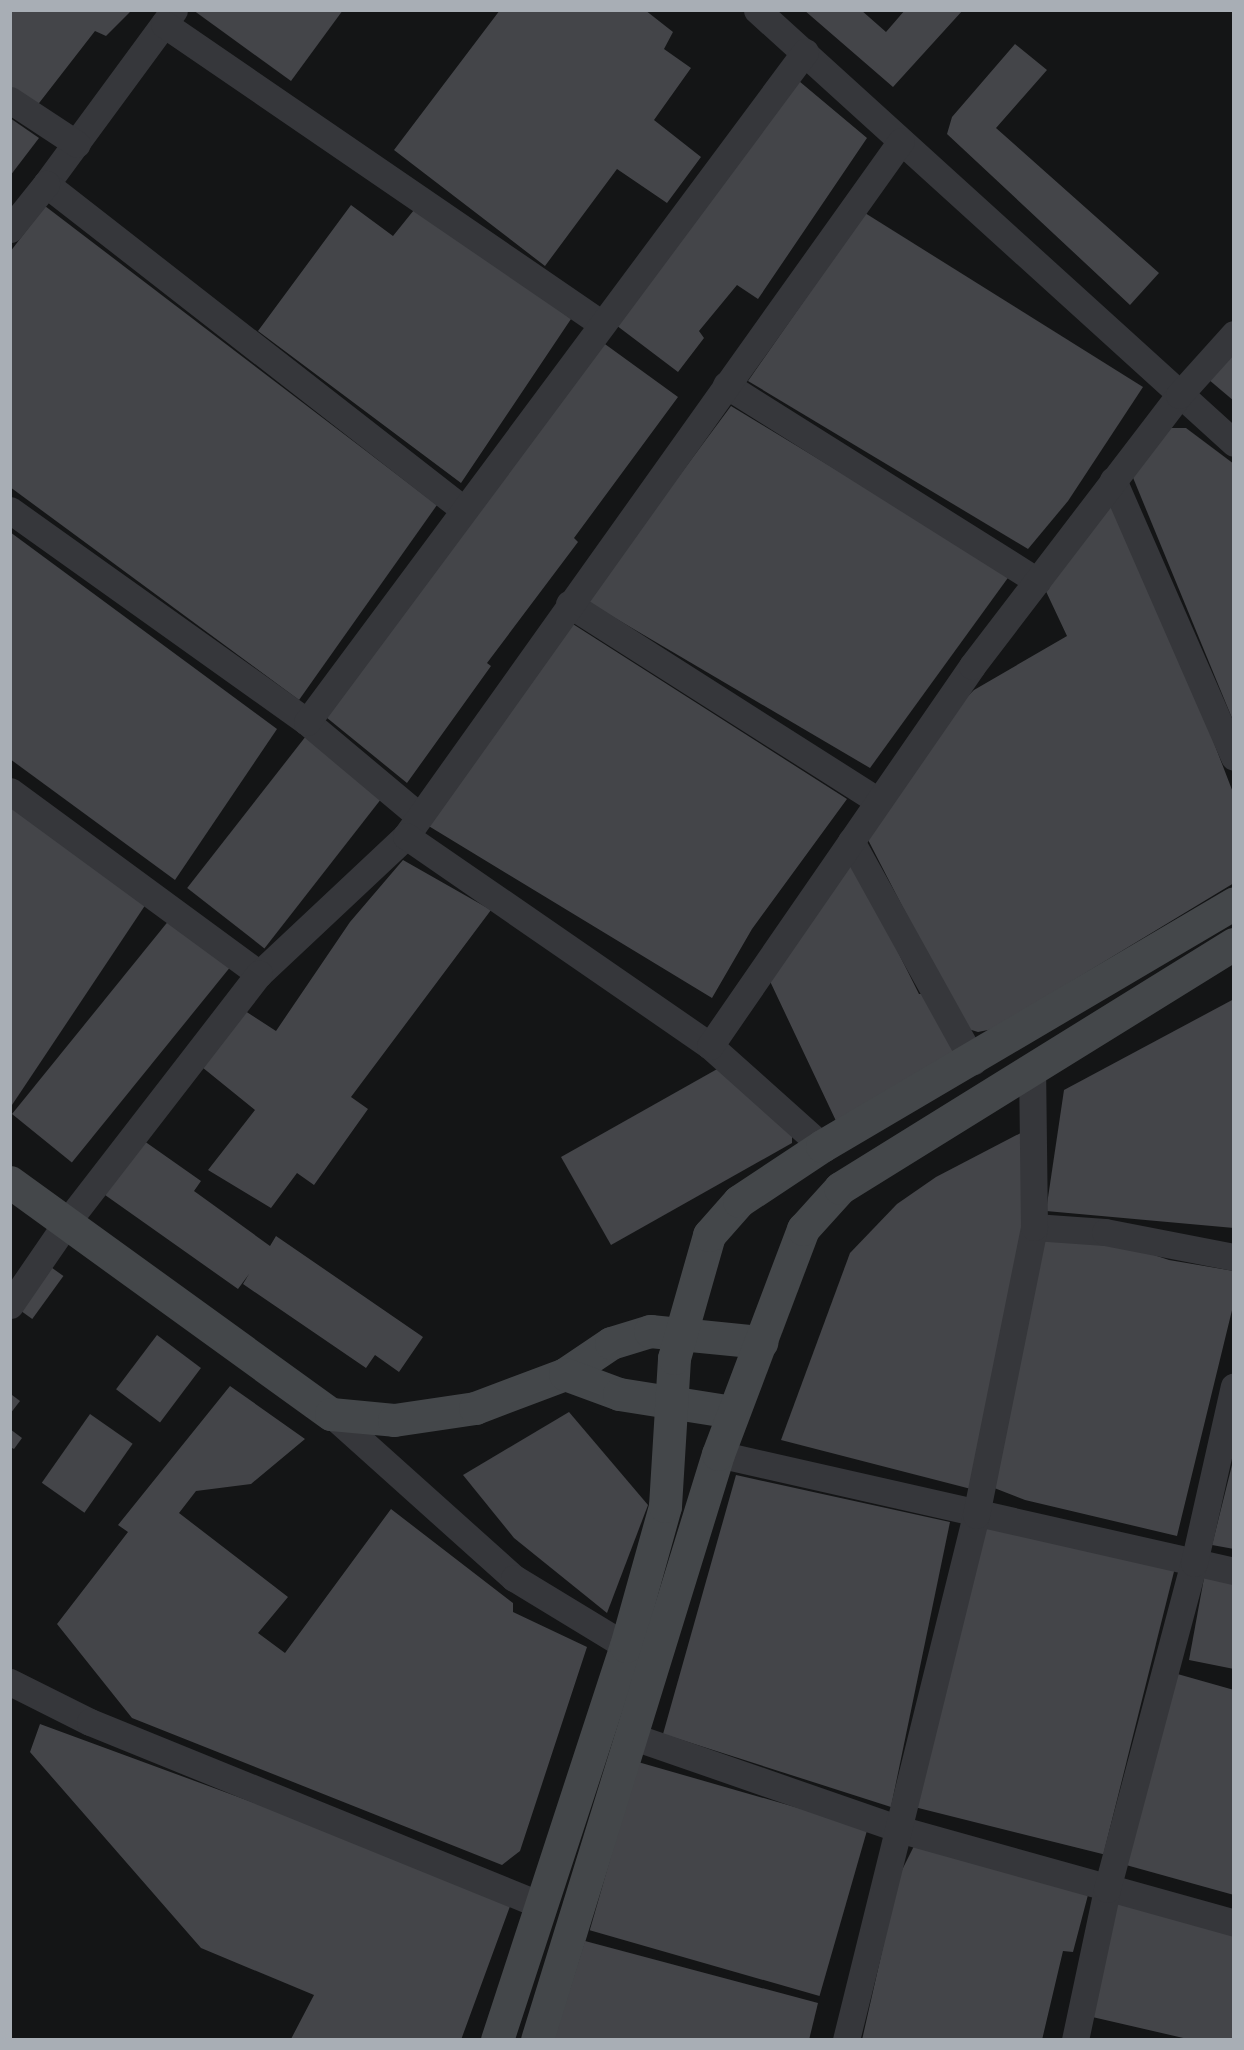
<!DOCTYPE html>
<html>
<head>
<meta charset="utf-8">
<style>
	body { margin:0 }
	#map { position:relative; width:1244px; height:2050px; overflow:hidden; background:#141516; font-family:"Asap Condensed",sans-serif }
	div>[style] { position:absolute }
	[style*='--x'] { left:calc(var(--x)*1px); top:calc(var(--y)*1px); width:calc(var(--w)*1px); rotate:calc(var(--a)*1deg) }
	.building>* { inset:0; background:#444549; transform-origin:0 0 }
	.street>* { height:27px; margin:-13.5px; padding:0 13.5px; transform-origin:13.5px; border-radius:13.5px; background:#36373b }
	.secondary>* { height:33px; margin:-16.5px; padding:0 16.5px; transform-origin:16.5px; border-radius:16.5px; background:#44474a }
	span { translate:-50% -50%; white-space:nowrap; text-align:center; line-height:1.15; -webkit-text-stroke:4.5px #0f1011; paint-order:stroke }
	.frame { position:absolute; inset:0; border:12px solid #a8aeb5; pointer-events:none }
</style>
</head>
<body>
<div id="map">
	<div class="building">
		<i style="clip-path:polygon(10px 10px,132px 10px,106px 36px,95px 31px,36px 107px,10px 89px)"></i>
		<i style="clip-path:polygon(193px 10px,343px 10px,291px 81px)"></i>
		<i style="clip-path:polygon(500px 10px,645px 10px,673px 32px,664px 49px,691px 68px,654px 120px,701px 157px,667px 203px,617px 169px,545px 266px,394px 150px)"></i>
		<i style="clip-path:polygon(804px 10px,861px 10px,886px 32px,905px 10px,963px 10px,893px 87px)"></i>
		<i style="clip-path:polygon(1015px 44px,1047px 70px,996px 128px,1159px 273px,1130px 305px,947px 134px,952px 117px)"></i>
		<i style="clip-path:polygon(793px 76px,867px 138px,758px 299px,737px 285px,699px 331px,704px 338px,678px 372px,608px 319px)"></i>
		<i style="clip-path:polygon(10px 118px,39px 138px,10px 176px)"></i>
		<i style="clip-path:polygon(351px 205px,393px 236px,418px 205px,571px 319px,461px 483px,258px 331px)"></i>
		<i style="clip-path:polygon(45px 206px,437px 505px,299px 700px,10px 487px,10px 252px)"></i>
		<i style="clip-path:polygon(865px 213px,1143px 387px,1068px 501px,1028px 549px,748px 381px)"></i>
		<i style="clip-path:polygon(1234px 338px,1234px 401px,1202px 374px)"></i>
		<i style="clip-path:polygon(598px 339px,678px 397px,574px 538px,578px 542px,487px 663px,491px 666px,407px 783px,321px 713px)"></i>
		<i style="clip-path:polygon(731px 406px,1010px 575px,870px 768px,586px 601px)"></i>
		<i style="clip-path:polygon(1160px 428px,1186px 428px,1234px 464px,1234px 723px,1127px 463px)"></i>
		<i style="clip-path:polygon(1111px 501px,1161px 605px,1234px 795px,1234px 883px,993px 1029px,978px 1032px,965px 1028px,864px 832px,948px 716px,974px 690px,1067px 636px,1043px 585px)"></i>
		<i style="clip-path:polygon(10px 532px,277px 729px,175px 880px,10px 759px)"></i>
		<i style="clip-path:polygon(565px 619px,847px 799px,752px 929px,712px 998px,427px 825px)"></i>
		<i style="left:306px;top:736px;width:98px;height:193px;rotate:38deg"></i>
		<i style="clip-path:polygon(10px 800px,146px 904px,10px 1108px)"></i>
		<i style="clip-path:polygon(851px 858px,919px 994px,925px 994px,956px 1052px,837px 1123px,768px 977px)"></i>
		<i style="clip-path:polygon(403px 860px,491px 910px,351px 1097px,368px 1109px,314px 1185px,297px 1173px,271px 1208px,208px 1170px,255px 1110px,197px 1063px,239px 1007px,276px 1031px,350px 922px)"></i>
		<i style="left:170px;top:919px;width:77px;height:251px;rotate:39deg"></i>
		<i style="clip-path:polygon(1234px 999px,1234px 1228px,1046px 1211px,1064px 1090px)"></i>
		<i style="clip-path:polygon(719px 1068px,792px 1122px,792px 1143px,611px 1245px,561px 1157px)"></i>
		<i style="clip-path:polygon(1036px 1125px,1043px 1142px,971px 1489px,781px 1440px,850px 1253px,897px 1204px,936px 1177px)"></i>
		<i style="clip-path:polygon(137px 1136px,201px 1181px,194px 1191px,270px 1246px,276px 1236px,423px 1337px,399px 1372px,375px 1355px,366px 1368px,243px 1284px,249px 1274px,238px 1289px,98px 1190px)"></i>
		<i style="clip-path:polygon(1042px 1231px,1103px 1238px,1169px 1260px,1234px 1271px,1234px 1302px,1177px 1536px,1025px 1500px,984px 1484px)"></i>
		<i style="left:44px;top:1262px;width:24px;height:53px;rotate:36deg"></i>
		<i style="left:157px;top:1335px;width:55px;height:68px;rotate:37deg"></i>
		<i style="clip-path:polygon(230px 1386px,305px 1439px,251px 1484px,196px 1491px,179px 1513px,288px 1597px,258px 1633px,285px 1653px,391px 1509px,513px 1603px,513px 1612px,587px 1647px,520px 1851px,502px 1865px,132px 1718px,57px 1624px,128px 1532px,118px 1525px)"></i>
		<i style="clip-path:polygon(12px 1395px,20px 1401px,10px 1414px,10px 1397px)"></i>
		<i style="clip-path:polygon(569px 1412px,648px 1505px,607px 1613px,514px 1538px,463px 1475px)"></i>
		<i style="left:90px;top:1414px;width:52px;height:84px;rotate:35deg"></i>
		<i style="clip-path:polygon(10px 1429px,22px 1438px,14px 1449px,10px 1447px)"></i>
		<i style="clip-path:polygon(1233px 1461px,1234px 1461px,1234px 1549px,1212px 1545px)"></i>
		<i style="clip-path:polygon(736px 1475px,950px 1522px,891px 1807px,663px 1734px)"></i>
		<i style="left:982px;top:1523px;width:198px;height:292px;rotate:14deg"></i>
		<i style="clip-path:polygon(1206px 1567px,1234px 1573px,1234px 1669px,1189px 1660px)"></i>
		<i style="clip-path:polygon(1174px 1673px,1234px 1690px,1234px 1895px,1126px 1865px)"></i>
		<i style="clip-path:polygon(40px 1724px,513px 1898px,461px 2040px,291px 2039px,314px 1995px,201px 1948px,30px 1752px)"></i>
		<i style="left:638px;top:1762px;width:239px;height:175px;rotate:16deg"></i>
		<i style="clip-path:polygon(915px 1844px,1088px 1895px,1073px 1952px,1063px 1951px,1042px 2040px,862px 2040px,899px 1876px)"></i>
		<i style="clip-path:polygon(1117px 1898px,1234px 1929px,1234px 2040px,1192px 2040px,1088px 2016px)"></i>
		<i style="clip-path:polygon(585px 1941px,818px 2003px,809px 2040px,554px 2040px)"></i>
	</div>
	<div class="street">
		<i style="--x:174;--y:10;--w:216;--a:126.3"></i>
		<i style="--x:46;--y:184;--w:529;--a:37.93"></i>
		<i style="--x:757;--y:10;--w:644;--a:42.23"></i>
		<i style="--x:164;--y:24;--w:531;--a:34.41"></i>
		<i style="--x:10;--y:100;--w:80;--a:33.3"></i>
		<i style="--x:10;--y:229;--w:58;--a:-51.3"></i>
		<i style="--x:726;--y:385;--w:368;--a:32.2"></i>
		<i style="--x:1113;--y:480;--w:302;--a:66.4"></i>
		<i style="--x:10;--y:510;--w:365;--a:35.5"></i>
		<i style="--x:307;--y:722;--w:145;--a:40"></i>
		<i style="--x:569;--y:604;--w:366;--a:32.5"></i>
		<i style="--x:307;--y:722;--w:835;--a:-53.38"></i>
		<i style="--x:10;--y:791;--w:309;--a:36.3"></i>
		<i style="--x:259;--y:974;--w:202;--a:-43.2"></i>
		<i style="--x:406;--y:836;--w:853;--a:-54.54"></i>
		<i style="--x:406;--y:836;--w:369;--a:34.6"></i>
		<i style="--x:851;--y:841;--w:252;--a:61"></i>
		<i style="--x:822;--y:1146;--w:150;--a:-138.2"></i>
		<i style="--x:710;--y:1046;--w:462;--a:-55.4"></i>
		<i style="--x:972;--y:666;--w:341;--a:-52.6"></i>
		<i style="--x:1179;--y:395;--w:82;--a:-48"></i>
		<i style="--x:1034;--y:1227;--w:71;--a:4"></i>
		<i style="--x:1105;--y:1232;--w:131;--a:11"></i>
		<i style="--x:10;--y:1305;--w:101;--a:-55.5"></i>
		<i style="--x:67;--y:1222;--w:314;--a:-52.3"></i>
		<i style="--x:331;--y:1414;--w:246;--a:41.9"></i>
		<i style="--x:514;--y:1578;--w:131;--a:31.3"></i>
		<i style="--x:718;--y:1454;--w:529;--a:12.78"></i>
		<i style="--x:10;--y:1682;--w:89;--a:26.6"></i>
		<i style="--x:90;--y:1722;--w:489;--a:22.1"></i>
		<i style="--x:634;--y:1737;--w:284;--a:19.1"></i>
		<i style="--x:902;--y:1830;--w:345;--a:15.6"></i>
		<i style="--x:846;--y:2040;--w:541;--a:-76.09"></i>
		<i style="--x:976;--y:1515;--w:294;--a:-78.6"></i>
		<i style="--x:1034;--y:1227;--w:159;--a:-90.7"></i>
		<i style="--x:1075;--y:2040;--w:154;--a:-78"></i>
		<i style="--x:1107;--y:1889;--w:337;--a:-75.1"></i>
		<i style="--x:1194;--y:1563;--w:181;--a:-77.3"></i>
	</div>
	<div class="secondary">
		<i style="--x:10;--y:1182;--w:396;--a:35.9"></i>
		<i style="--x:331;--y:1414;--w:63;--a:5.4"></i>
		<i style="--x:394;--y:1420;--w:82;--a:-8.4"></i>
		<i style="--x:475;--y:1408;--w:96;--a:-20.7"></i>
		<i style="--x:565;--y:1374;--w:55;--a:-34"></i>
		<i style="--x:611;--y:1343;--w:41;--a:-17.1"></i>
		<i style="--x:650;--y:1331;--w:112;--a:5.7"></i>
		<i style="--x:565;--y:1374;--w:58;--a:20.3"></i>
		<i style="--x:619;--y:1394;--w:115;--a:9"></i>
		<i style="--x:497;--y:2040;--w:415;--a:-71.9"></i>
		<i style="--x:626;--y:1646;--w:145;--a:-74.4"></i>
		<i style="--x:665;--y:1506;--w:148;--a:-86.5"></i>
		<i style="--x:674;--y:1358;--w:128;--a:-74.1"></i>
		<i style="--x:709;--y:1235;--w:45;--a:-48.6"></i>
		<i style="--x:739;--y:1201;--w:100;--a:-33.5"></i>
		<i style="--x:822;--y:1146;--w:478;--a:-30.5"></i>
		<i style="--x:537;--y:2040;--w:613;--a:-72.84"></i>
		<i style="--x:718;--y:1454;--w:241;--a:-69.3"></i>
		<i style="--x:803;--y:1229;--w:55;--a:-47.9"></i>
		<i style="--x:840;--y:1188;--w:463;--a:-31.8"></i>
	</div>
	<div class="frame"></div>
</div>
</body>
</html>
